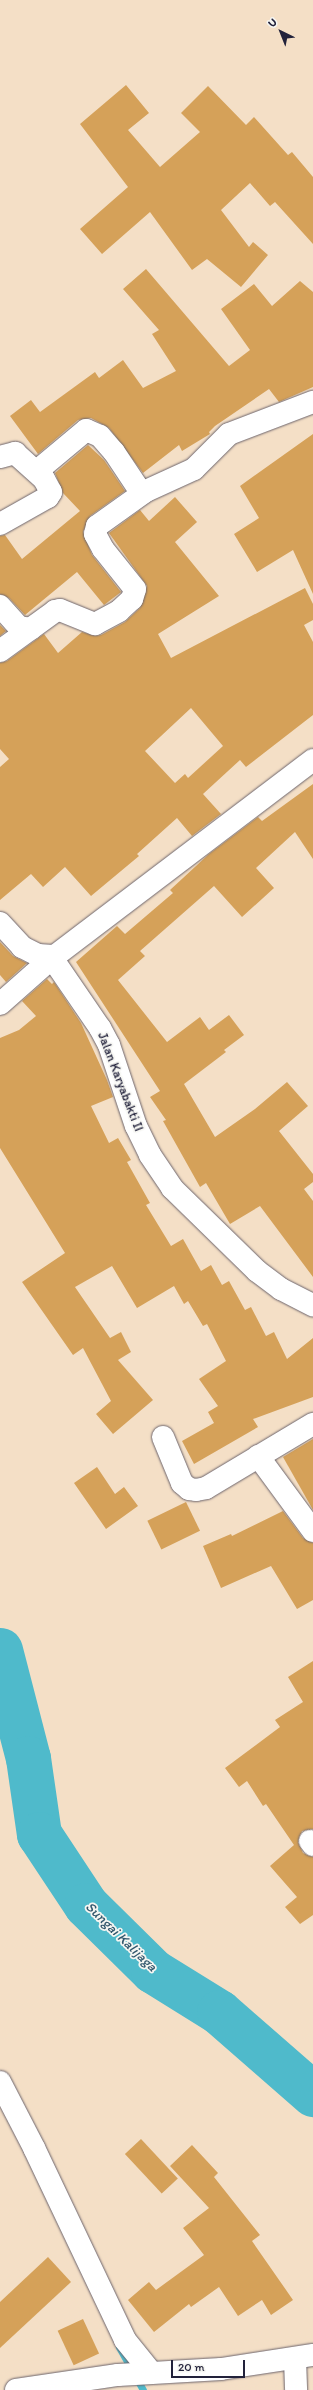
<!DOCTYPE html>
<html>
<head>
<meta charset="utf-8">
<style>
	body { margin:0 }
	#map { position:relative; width:313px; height:2390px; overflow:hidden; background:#f4dfc6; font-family:Itim,sans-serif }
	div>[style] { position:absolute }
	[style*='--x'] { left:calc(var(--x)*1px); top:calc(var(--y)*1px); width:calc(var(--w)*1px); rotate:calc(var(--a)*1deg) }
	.stream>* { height:7px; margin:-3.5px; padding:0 3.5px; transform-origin:3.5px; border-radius:3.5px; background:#4fbacb }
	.river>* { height:45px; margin:-22.5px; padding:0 22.5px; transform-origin:22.5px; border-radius:22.5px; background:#4fbacb }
	.building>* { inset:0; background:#d5a159; transform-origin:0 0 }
	.roads { filter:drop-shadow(0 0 1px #6c646c) drop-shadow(0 0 1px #6c646c) }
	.minor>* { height:22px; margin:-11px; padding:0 11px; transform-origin:11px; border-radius:11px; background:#fff }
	span { translate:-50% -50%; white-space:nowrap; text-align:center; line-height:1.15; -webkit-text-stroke:3.5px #f6f6f2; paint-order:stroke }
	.street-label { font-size:13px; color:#22223b }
	.water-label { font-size:14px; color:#32576d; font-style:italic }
	.north { position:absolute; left:261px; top:12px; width:40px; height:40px; -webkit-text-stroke:3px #f6f6f2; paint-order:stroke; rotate:317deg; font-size:11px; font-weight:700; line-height:16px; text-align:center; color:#22223b }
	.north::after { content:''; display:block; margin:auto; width:14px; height:18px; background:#22223b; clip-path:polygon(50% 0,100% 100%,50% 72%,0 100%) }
	.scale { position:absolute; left:171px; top:2360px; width:74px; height:18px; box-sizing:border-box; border:2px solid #22223b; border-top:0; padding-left:5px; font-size:12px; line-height:14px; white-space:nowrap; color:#22223b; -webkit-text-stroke:3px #f6f6f2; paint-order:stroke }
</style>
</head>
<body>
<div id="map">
	<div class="stream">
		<i style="--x:119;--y:2347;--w:49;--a:60.8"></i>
	</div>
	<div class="river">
		<i style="--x:0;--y:1650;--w:112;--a:75.5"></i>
		<i style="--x:28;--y:1758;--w:77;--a:81.8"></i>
		<i style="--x:39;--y:1834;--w:85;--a:56.5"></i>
		<i style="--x:86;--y:1905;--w:94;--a:44.6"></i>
		<i style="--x:153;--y:1971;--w:78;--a:31.8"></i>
		<i style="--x:219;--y:2012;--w:125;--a:41.1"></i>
	</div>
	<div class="building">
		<i style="clip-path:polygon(126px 85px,149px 113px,128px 130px,160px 167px,200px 132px,181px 113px,208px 86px,246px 125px,254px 117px,288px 155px,292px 152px,313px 177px,313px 244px,275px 202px,270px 206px,250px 183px,221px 210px,249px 247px,253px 242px,268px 255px,241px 287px,207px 259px,192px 270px,150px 212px,102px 254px,80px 229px,128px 187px,80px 124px)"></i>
		<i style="clip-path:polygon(146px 269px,229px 366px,250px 350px,221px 309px,254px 284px,272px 306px,300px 281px,313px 292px,313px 387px,279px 402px,269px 389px,215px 426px,209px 432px,210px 434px,182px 451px,179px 445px,143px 473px,109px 428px,91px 418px,78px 420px,38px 454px,10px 416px,31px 400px,40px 412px,95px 372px,99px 378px,123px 360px,143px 388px,176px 371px,152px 334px,159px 330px,123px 289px)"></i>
		<i style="clip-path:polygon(313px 434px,313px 594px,293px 550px,257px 572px,234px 534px,259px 518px,240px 486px)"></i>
		<i style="clip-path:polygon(88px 445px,104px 460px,125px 491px,90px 516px,83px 532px,92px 555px,121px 592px,104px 605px,77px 572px,25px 615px,9px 598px,0 594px,0 536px,5px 535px,22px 559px,80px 511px,63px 493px,55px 473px)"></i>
		<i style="clip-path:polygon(evenodd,175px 497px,197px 522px,175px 542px,219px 596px,158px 634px,171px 658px,305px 588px,313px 604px,313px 620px,304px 625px,313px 642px,313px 715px,246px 767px,240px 760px,203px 794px,221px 814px,192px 836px,177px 818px,137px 854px,139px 856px,91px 896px,65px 867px,43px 887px,31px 874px,0 900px,0 767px,9px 759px,0 749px,0 663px,7px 661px,44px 634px,58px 653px,82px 632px,95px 636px,101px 635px,125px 622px,140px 608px,147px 586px,109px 533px,140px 510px,149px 521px,175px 497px,191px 708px,223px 746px,188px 778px,185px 774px,175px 783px,145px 751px,191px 708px)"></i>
		<i style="clip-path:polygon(0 625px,6px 631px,0 636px)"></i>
		<i style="clip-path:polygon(313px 784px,313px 859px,295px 832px,256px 868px,274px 888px,242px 917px,214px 886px,140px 951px,145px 956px,118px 980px,167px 1042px,200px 1017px,209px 1030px,229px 1015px,244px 1035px,224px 1050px,226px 1052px,184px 1084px,215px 1137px,255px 1109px,287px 1082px,308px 1106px,279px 1131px,313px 1174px,313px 1182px,304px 1189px,313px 1201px,313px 1277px,260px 1206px,230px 1224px,206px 1183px,200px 1187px,163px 1121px,166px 1120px,150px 1097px,160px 1091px,76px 962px,117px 926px,125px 934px,173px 893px,170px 890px,209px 854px,258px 817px,262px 821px)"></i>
		<i style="clip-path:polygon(0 942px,13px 956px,27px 963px,6px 982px,0 975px)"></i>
		<i style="clip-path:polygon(47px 979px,52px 984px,54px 982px,81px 1023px,107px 1080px,113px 1097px,91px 1106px,109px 1143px,118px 1138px,131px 1160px,127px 1162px,150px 1203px,146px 1205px,171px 1246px,183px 1239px,201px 1271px,211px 1265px,222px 1285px,229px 1281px,245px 1310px,251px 1307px,266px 1336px,274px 1332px,287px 1359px,313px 1338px,313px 1397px,253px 1419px,258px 1427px,194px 1464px,182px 1441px,214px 1423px,208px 1412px,218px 1406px,199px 1379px,226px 1361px,207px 1324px,203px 1326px,188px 1301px,184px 1304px,174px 1286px,137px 1308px,112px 1266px,75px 1287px,110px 1338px,121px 1332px,131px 1352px,118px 1360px,153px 1400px,113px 1434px,96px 1414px,111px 1401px,83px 1348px,73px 1355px,22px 1282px,65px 1253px,0 1148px,0 1038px,19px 1030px,36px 1016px,22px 1001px)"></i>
		<i style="clip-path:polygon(313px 1439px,313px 1510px,283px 1457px)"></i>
		<i style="clip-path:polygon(97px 1467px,115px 1494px,124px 1487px,138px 1506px,106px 1529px,74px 1483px)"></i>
		<i style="left:186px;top:1502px;width:32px;height:43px;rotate:64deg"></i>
		<i style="clip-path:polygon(283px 1511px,303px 1538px,313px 1543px,313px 1600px,297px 1609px,271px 1566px,221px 1588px,203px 1546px,231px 1534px,232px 1536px)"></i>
		<i style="clip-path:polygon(313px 1661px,313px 1829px,302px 1831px,298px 1842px,303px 1853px,313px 1857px,313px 1915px,300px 1924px,285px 1907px,297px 1897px,270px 1866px,294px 1845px,266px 1804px,263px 1806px,247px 1781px,239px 1787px,225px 1768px,280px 1727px,275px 1720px,303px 1702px,288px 1677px)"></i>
		<i style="left:141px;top:2139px;width:54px;height:22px;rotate:47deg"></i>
		<i style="clip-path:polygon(192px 2145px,218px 2173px,214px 2177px,260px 2235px,252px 2241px,293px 2300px,271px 2315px,262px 2300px,238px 2316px,219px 2287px,191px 2307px,189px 2304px,154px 2332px,128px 2300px,149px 2282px,156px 2290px,204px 2255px,183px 2228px,209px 2208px,170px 2166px)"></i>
		<i style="clip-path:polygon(48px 2257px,71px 2282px,0 2348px,0 2302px)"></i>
		<i style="left:83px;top:2319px;width:38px;height:28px;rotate:65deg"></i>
	</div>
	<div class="roads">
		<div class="minor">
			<i style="--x:0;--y:457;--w:16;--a:-15"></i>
			<i style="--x:15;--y:453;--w:39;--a:42"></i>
			<i style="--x:44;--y:479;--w:15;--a:62"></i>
			<i style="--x:51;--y:492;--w:6;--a:121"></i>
			<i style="--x:48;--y:497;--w:55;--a:150.6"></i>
			<i style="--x:37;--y:471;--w:64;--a:-39.9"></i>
			<i style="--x:86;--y:430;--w:15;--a:23"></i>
			<i style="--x:100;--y:436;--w:21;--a:49"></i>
			<i style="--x:114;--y:452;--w:50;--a:56.3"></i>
			<i style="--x:0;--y:606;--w:28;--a:48"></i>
			<i style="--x:19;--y:627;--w:12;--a:9"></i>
			<i style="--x:0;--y:651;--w:68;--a:-36"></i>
			<i style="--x:55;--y:611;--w:5;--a:-11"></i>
			<i style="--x:60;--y:610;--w:38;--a:22"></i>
			<i style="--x:95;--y:624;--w:27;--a:-28"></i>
			<i style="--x:119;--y:611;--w:18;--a:-43"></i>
			<i style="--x:132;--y:599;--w:10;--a:-73"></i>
			<i style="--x:135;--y:589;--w:51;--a:-128.7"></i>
			<i style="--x:103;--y:549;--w:17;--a:-118"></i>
			<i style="--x:95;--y:534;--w:8;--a:-76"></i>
			<i style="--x:97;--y:526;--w:60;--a:-35.5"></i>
			<i style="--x:146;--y:491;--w:53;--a:-24.6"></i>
			<i style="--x:194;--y:469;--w:49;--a:-45"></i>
			<i style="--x:229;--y:434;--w:90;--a:-20.9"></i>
			<i style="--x:313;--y:760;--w:328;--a:142.8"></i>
			<i style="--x:52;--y:958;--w:85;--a:55.6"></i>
			<i style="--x:100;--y:1028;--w:19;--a:62"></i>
			<i style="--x:109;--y:1045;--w:85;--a:71.6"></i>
			<i style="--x:136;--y:1126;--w:32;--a:64"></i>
			<i style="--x:150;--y:1155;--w:40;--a:56"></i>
			<i style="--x:172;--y:1188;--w:119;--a:44.3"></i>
			<i style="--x:257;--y:1271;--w:30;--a:37"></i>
			<i style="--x:281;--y:1289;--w:36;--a:27"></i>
			<i style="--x:0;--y:923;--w:33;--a:47"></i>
			<i style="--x:22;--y:947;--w:18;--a:27"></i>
			<i style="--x:38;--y:955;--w:15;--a:4"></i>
			<i style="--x:0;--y:1004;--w:69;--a:-41.5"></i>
			<i style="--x:163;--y:1437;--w:50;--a:67.6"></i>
			<i style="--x:182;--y:1483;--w:9;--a:41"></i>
			<i style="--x:189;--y:1489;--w:7;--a:8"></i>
			<i style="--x:196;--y:1490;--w:10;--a:-11"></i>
			<i style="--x:206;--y:1488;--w:125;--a:-30.9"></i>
			<i style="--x:258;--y:1456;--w:93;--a:53.7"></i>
			<i style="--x:310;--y:1841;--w:5;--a:53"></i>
			<i style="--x:0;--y:2082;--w:74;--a:62.7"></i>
			<i style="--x:34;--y:2148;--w:212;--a:64.6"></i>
			<i style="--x:125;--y:2340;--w:41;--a:50.9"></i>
			<i style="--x:295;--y:2359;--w:31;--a:88"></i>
			<i style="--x:16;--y:2390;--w:103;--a:-8.4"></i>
			<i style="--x:118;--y:2375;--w:103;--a:-3.3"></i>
			<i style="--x:221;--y:2369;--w:93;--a:-8.7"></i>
		</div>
	</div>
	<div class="street-label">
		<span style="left:120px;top:1082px;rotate:69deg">Jalan Karyabakti II</span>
	</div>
	<div class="water-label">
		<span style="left:121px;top:1937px;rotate:44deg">Sungai Kalijaga</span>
	</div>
	<div class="north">U</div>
	<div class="scale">20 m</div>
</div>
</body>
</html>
